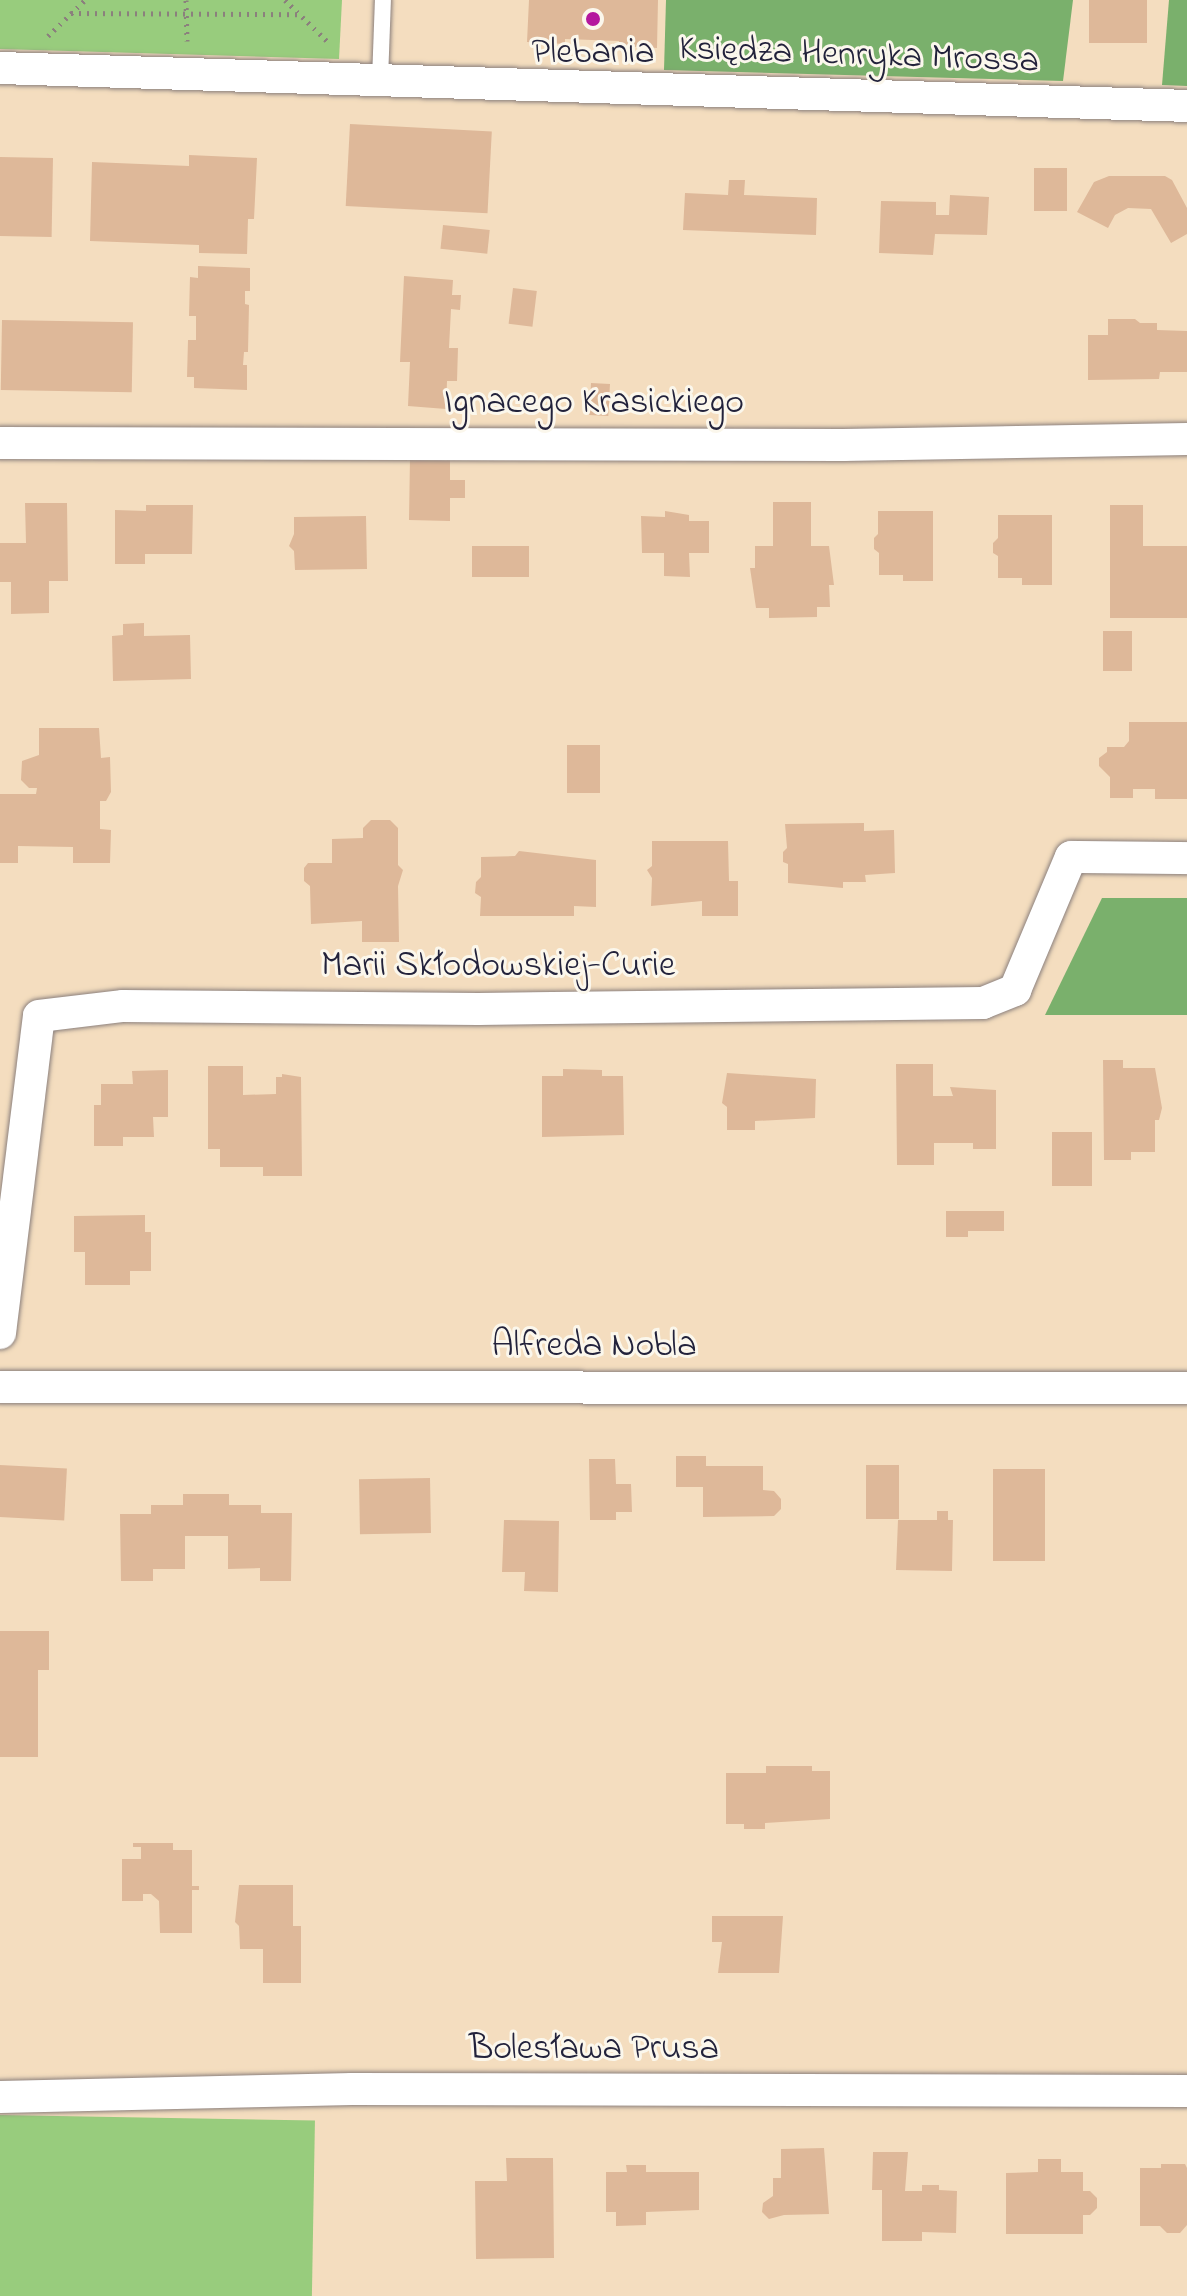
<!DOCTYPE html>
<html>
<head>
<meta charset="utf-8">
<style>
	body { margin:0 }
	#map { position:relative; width:1187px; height:2296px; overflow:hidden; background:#f4ddbf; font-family:"Indie Flower",sans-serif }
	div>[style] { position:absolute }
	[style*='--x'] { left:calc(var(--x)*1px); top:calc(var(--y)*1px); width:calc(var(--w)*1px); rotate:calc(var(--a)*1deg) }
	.green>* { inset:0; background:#98cc7d; transform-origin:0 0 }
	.forest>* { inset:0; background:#7ab06c }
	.building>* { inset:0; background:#deb899; transform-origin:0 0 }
	.path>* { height:5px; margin-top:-2.5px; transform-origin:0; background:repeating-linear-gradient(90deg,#8b807d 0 2px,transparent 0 8px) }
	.roads { filter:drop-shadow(0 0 2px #8b807d) drop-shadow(0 0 2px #8b807d) }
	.service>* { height:16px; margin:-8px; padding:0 8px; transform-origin:8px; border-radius:8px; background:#fff }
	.minor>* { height:32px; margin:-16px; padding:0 16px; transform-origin:16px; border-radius:16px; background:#fff }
	.dots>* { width:22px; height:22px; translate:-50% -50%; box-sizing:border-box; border:4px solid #fbf7ec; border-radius:50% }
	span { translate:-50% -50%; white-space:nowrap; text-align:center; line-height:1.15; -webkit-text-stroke:6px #fbf7ec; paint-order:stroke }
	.poi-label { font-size:36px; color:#22223b }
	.street-label { font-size:36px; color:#22223b }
</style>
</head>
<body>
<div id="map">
	<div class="green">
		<i style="clip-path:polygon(0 0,342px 0,339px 59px,0 49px)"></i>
		<i style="left:0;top:2115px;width:315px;height:181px;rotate:1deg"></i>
	</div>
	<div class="forest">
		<i style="clip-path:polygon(666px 0,1073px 0,1063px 81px,664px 70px)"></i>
		<i style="clip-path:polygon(1169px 0,1187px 0,1187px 86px,1162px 85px)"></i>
		<i style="clip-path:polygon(1102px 898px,1187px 898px,1187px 1015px,1045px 1015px)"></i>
	</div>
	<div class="building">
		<i style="clip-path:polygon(529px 0,658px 0,657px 48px,619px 46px,619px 41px,565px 39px,565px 44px,527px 42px)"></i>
		<i style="left:1089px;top:0;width:58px;height:43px"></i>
		<i style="left:350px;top:124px;width:142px;height:82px;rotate:3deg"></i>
		<i style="clip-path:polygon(189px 155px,257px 158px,254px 219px,248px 219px,247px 254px,199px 253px,199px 245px,90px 241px,92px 162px,189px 166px)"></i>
		<i style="left:0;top:157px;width:53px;height:79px;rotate:1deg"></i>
		<i style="left:1034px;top:168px;width:33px;height:43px"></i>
		<i style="clip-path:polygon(1109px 176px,1165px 176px,1172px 180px,1187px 208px,1187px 234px,1171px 243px,1151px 209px,1128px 208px,1115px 215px,1108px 228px,1077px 212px,1094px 182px)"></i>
		<i style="clip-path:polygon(729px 180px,745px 180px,744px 195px,817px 198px,816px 235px,683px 230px,685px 193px,728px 195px)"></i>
		<i style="clip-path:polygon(950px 195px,989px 197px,987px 235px,935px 234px,933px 255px,879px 253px,881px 201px,936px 202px,936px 215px,949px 215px)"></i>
		<i style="left:443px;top:225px;width:47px;height:24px;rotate:6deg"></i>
		<i style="clip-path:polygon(198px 266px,250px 268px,250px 291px,245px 291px,245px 304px,249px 305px,248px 352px,244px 352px,243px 365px,247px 365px,247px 390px,194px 388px,194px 377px,187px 377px,188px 340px,196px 340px,196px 316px,189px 316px,190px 277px,198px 278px)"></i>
		<i style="clip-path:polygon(404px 276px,453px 280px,452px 295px,461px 295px,460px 310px,451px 309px,449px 348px,458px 348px,457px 381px,447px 381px,446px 409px,408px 406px,410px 362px,400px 362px)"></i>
		<i style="left:513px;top:288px;width:24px;height:36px;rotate:7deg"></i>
		<i style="clip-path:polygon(1108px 319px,1135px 319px,1140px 323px,1157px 323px,1157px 330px,1187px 331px,1187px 372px,1160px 372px,1159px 379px,1088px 380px,1088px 335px,1108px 335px)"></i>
		<i style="left:2px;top:320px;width:131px;height:70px;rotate:1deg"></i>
		<i style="left:591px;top:383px;width:19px;height:32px;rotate:3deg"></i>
		<i style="clip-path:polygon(410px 458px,450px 459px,450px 480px,465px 480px,465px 498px,450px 498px,450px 521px,409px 520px)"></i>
		<i style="clip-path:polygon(773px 502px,811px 502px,811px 546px,829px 546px,834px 585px,829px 585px,830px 607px,817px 607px,817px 617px,769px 618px,769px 608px,756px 608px,750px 568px,755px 568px,755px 546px,773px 546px)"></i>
		<i style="clip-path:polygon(25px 503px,67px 503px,68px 581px,49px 581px,49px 613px,11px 614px,11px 582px,0 582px,0 543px,26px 543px)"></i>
		<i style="clip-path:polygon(146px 505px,193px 505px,192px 554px,145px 554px,145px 564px,115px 564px,115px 510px,146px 511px)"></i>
		<i style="clip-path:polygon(1110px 505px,1143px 505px,1143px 546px,1187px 546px,1187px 618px,1110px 618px)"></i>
		<i style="clip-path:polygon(665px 511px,689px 515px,689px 521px,709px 521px,709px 553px,689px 553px,690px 577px,664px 576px,664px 553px,642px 553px,641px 516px,665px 517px)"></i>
		<i style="clip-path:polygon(878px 511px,933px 511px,933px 581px,903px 581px,903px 575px,879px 575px,879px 553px,874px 549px,874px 538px,878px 534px)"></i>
		<i style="clip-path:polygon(998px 515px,1052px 515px,1052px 585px,1022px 585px,1022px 578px,998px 578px,998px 556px,993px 553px,993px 543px,998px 538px)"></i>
		<i style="clip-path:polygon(366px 516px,367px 569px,295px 570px,294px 551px,289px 546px,294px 534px,294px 517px)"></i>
		<i style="left:472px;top:546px;width:57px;height:31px"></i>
		<i style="clip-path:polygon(144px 623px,144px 636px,190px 635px,191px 679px,113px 681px,112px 636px,123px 635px,123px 624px)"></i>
		<i style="left:1103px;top:631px;width:29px;height:40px"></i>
		<i style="clip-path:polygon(1129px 722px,1187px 722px,1187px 799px,1155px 799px,1155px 789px,1133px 789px,1133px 798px,1110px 798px,1110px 777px,1099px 766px,1099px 758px,1107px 752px,1107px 747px,1124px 747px,1129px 741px)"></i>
		<i style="clip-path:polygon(39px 728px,99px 728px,101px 758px,110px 757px,111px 792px,106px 801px,100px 801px,100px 829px,111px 830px,110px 863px,73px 863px,73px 847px,18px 846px,18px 863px,0 863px,0 794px,36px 794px,37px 788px,29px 788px,21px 780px,22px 761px,39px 755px)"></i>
		<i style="left:567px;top:745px;width:33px;height:48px"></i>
		<i style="clip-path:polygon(371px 820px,390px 820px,398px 828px,398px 865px,403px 870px,398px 886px,399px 942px,362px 942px,362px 921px,311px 924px,310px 886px,304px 881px,304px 868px,308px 863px,332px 863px,332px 839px,363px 838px,363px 828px)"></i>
		<i style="clip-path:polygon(864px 823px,864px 831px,894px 830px,895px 873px,865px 875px,866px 882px,843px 882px,843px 888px,788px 883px,788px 864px,783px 862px,783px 852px,787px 848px,785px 824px)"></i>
		<i style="clip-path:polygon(652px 841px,728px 841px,729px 881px,738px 881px,738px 916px,702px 916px,702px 901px,651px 906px,652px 878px,647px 870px,652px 866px)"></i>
		<i style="clip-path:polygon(519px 851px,596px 860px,596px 907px,574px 906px,574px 916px,480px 916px,481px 897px,475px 893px,476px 882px,481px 877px,481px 857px,515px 856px)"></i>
		<i style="clip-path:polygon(1103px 1060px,1123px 1060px,1123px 1068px,1155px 1068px,1162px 1108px,1159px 1120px,1155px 1120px,1155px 1152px,1131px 1152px,1131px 1160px,1104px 1160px)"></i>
		<i style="clip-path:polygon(896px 1064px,933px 1064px,933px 1096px,953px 1096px,950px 1087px,996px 1090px,996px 1149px,973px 1149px,973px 1143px,934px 1143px,934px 1165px,897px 1165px)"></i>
		<i style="clip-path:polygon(208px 1066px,243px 1066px,243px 1095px,276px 1094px,276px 1077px,282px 1077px,282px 1074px,301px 1077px,302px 1176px,263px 1176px,263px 1167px,220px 1167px,220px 1149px,208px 1149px)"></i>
		<i style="clip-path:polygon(563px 1069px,602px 1070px,602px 1076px,623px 1076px,624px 1135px,542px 1137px,542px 1076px,563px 1076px)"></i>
		<i style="clip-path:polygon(168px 1070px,168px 1117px,153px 1117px,154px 1137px,123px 1137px,123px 1146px,94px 1146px,94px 1105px,101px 1105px,101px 1084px,133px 1084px,132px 1071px)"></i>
		<i style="clip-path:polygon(727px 1073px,816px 1079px,815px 1118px,755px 1121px,755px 1130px,727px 1130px,727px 1107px,722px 1103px)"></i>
		<i style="left:1052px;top:1132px;width:40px;height:54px"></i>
		<i style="clip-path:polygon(946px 1211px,1004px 1211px,1004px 1231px,968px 1231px,968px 1237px,946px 1237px)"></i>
		<i style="clip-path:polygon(145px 1215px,145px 1232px,151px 1232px,151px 1271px,130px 1271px,130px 1285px,85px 1285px,85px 1252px,74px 1252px,74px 1216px)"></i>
		<i style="clip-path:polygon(676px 1456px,706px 1456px,706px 1466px,763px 1466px,763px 1490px,774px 1491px,781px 1499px,781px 1509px,774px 1516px,703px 1517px,703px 1487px,676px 1487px)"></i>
		<i style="clip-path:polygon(589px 1459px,615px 1459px,616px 1484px,631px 1484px,632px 1512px,616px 1512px,616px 1520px,590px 1520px)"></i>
		<i style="left:0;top:1465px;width:67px;height:52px;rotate:3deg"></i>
		<i style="left:866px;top:1465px;width:33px;height:54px"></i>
		<i style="left:993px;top:1469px;width:52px;height:92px"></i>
		<i style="left:430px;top:1478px;width:55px;height:71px;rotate:89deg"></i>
		<i style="clip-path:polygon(183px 1494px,229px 1494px,229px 1505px,261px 1505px,261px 1513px,292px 1513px,291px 1581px,260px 1581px,260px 1568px,228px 1569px,228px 1536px,185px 1536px,185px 1569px,153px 1569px,153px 1581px,121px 1581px,120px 1514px,151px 1514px,151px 1505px,183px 1505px)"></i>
		<i style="clip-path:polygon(937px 1511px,948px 1511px,948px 1520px,953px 1520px,952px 1571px,896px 1570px,898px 1520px,937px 1520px)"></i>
		<i style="clip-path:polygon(504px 1520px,559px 1521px,558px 1592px,524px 1591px,525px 1572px,502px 1572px)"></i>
		<i style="clip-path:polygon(0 1631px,49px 1631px,49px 1670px,38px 1670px,38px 1757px,0 1757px)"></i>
		<i style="clip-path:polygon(766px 1766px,812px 1766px,812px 1771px,830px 1771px,830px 1819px,765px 1823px,765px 1829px,744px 1829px,744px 1824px,726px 1824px,726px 1773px,766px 1773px)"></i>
		<i style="clip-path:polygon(133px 1843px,173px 1843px,173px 1850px,192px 1850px,192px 1886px,199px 1886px,199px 1890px,192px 1890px,192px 1933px,160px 1933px,159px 1901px,151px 1894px,143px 1894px,143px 1901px,122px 1901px,122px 1859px,141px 1859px,141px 1847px,133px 1847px)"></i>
		<i style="clip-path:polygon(239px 1885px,293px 1885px,293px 1926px,301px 1926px,301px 1983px,263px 1983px,263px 1949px,240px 1949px,239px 1926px,235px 1922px)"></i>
		<i style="clip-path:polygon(712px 1916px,783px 1916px,779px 1973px,718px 1973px,722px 1942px,712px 1942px)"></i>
		<i style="clip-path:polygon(824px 2148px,829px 2214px,784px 2215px,769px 2219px,762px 2212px,763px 2203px,773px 2196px,773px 2178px,781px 2178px,781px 2149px)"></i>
		<i style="clip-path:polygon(873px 2152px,908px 2152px,905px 2191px,922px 2191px,922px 2185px,939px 2185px,939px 2190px,957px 2191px,956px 2233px,922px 2232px,922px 2241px,882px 2241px,882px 2190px,872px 2190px)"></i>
		<i style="clip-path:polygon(506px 2158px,553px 2158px,554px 2258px,476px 2259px,475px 2181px,507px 2181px)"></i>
		<i style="clip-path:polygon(1038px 2159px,1061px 2159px,1061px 2172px,1083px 2172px,1083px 2191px,1090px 2191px,1097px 2198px,1097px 2208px,1090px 2215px,1083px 2215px,1083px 2234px,1006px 2234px,1006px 2173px,1038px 2172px)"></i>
		<i style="clip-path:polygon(1161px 2164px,1185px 2164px,1187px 2168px,1187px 2225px,1180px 2233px,1167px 2233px,1160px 2226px,1140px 2226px,1140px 2168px,1161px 2168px)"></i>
		<i style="clip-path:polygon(626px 2165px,646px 2165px,646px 2172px,699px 2172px,699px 2210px,646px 2212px,646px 2225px,616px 2226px,616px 2212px,606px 2212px,606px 2172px,627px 2172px)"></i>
	</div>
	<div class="path">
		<i style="--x:186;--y:0;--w:41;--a:88.6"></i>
		<i style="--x:285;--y:0;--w:62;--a:44.3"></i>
		<i style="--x:71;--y:13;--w:228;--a:0.3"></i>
		<i style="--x:48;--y:36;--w:52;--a:-44.2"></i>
	</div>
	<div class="roads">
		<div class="service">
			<i style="--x:380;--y:80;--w:80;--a:-87.9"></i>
		</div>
		<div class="minor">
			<i style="--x:0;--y:68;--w:1188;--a:1.83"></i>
			<i style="--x:0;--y:443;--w:843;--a:0.14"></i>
			<i style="--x:843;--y:445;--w:344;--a:-1"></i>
			<i style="--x:0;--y:1333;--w:319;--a:-83"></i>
			<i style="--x:39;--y:1016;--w:85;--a:-6.8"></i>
			<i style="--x:123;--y:1006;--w:355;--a:0.5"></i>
			<i style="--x:478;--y:1009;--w:505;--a:-0.68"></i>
			<i style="--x:983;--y:1003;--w:35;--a:-22"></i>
			<i style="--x:1015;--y:990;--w:144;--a:-67.2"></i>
			<i style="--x:1071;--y:857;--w:116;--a:0.5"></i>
			<i style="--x:0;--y:1387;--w:1187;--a:0.05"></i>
			<i style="--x:0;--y:2097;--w:352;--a:-1.3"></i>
			<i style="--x:352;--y:2089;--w:835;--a:0.14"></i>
		</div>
	</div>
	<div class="dots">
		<i style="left:593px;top:19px;background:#b5179e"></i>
	</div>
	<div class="poi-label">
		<span style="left:593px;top:54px">Plebania</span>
	</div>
	<div class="street-label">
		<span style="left:859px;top:56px;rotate:2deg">Księdza Henryka Mrossa</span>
		<span style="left:594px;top:404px">Ignacego Krasickiego</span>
		<span style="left:498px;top:967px">Marii Skłodowskiej-Curie</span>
		<span style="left:594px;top:1347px">Alfreda Nobla</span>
		<span style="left:594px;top:2050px">Bolesława Prusa</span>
	</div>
</div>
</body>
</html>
